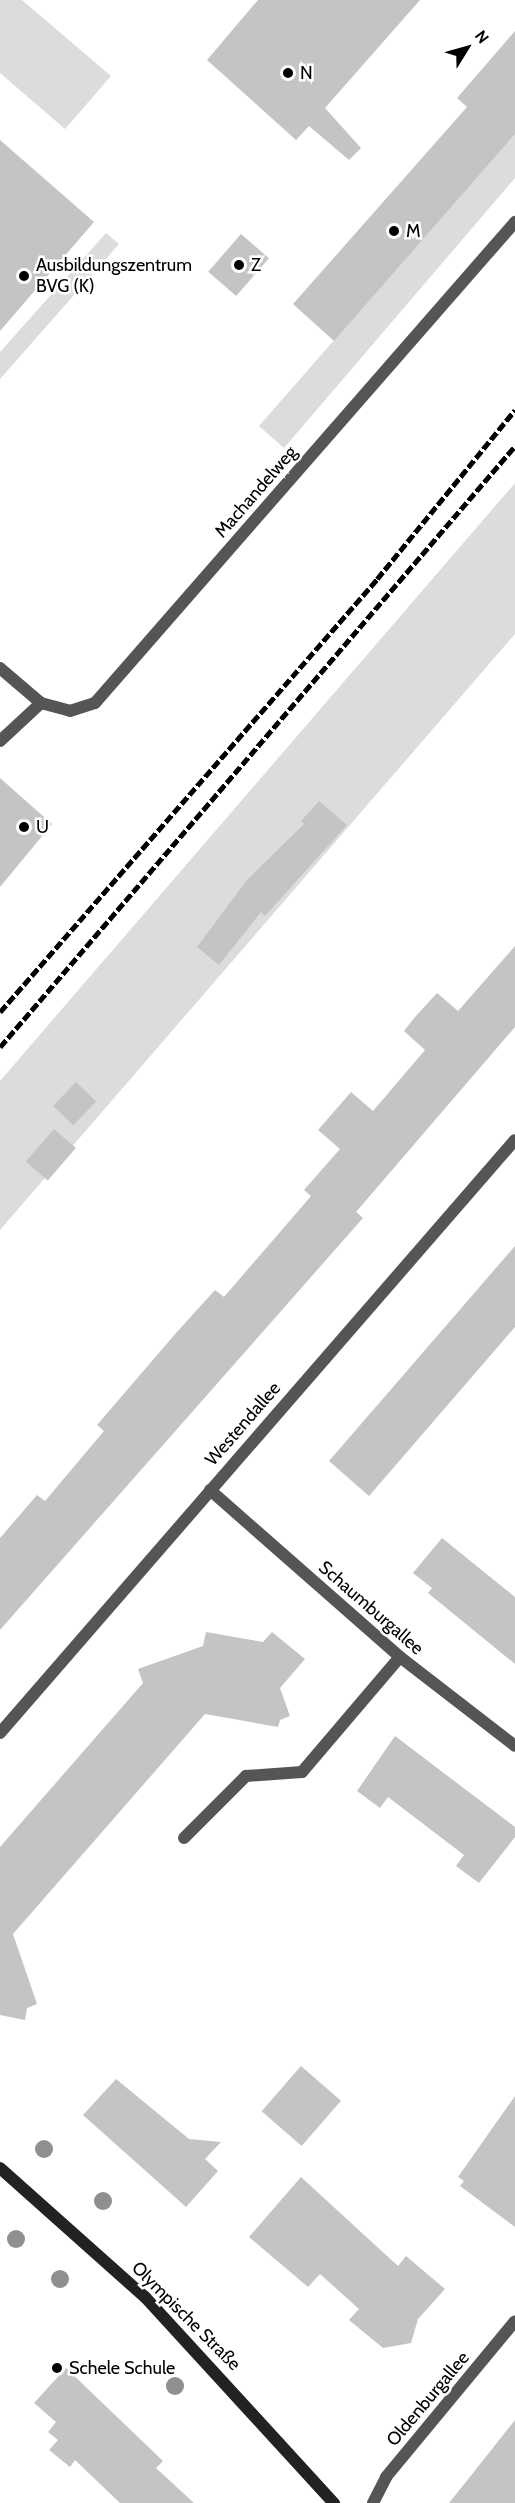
<!DOCTYPE html>
<html>
<head>
<meta charset="utf-8">
<style>
	body { margin:0 }
	#map { position:relative; width:515px; height:2503px; overflow:hidden; background:#fff; font-family:Cabin,sans-serif }
	div>[style] { position:absolute }
	[style*='--x'] { left:calc(var(--x)*1px); top:calc(var(--y)*1px); width:calc(var(--w)*1px); rotate:calc(var(--a)*1deg) }
	.green>* { inset:0; background:#dcdcdc }
	.building>* { inset:0; background:#c4c4c4; transform-origin:0 0 }
	.lane>* { height:12px; margin:-6px; padding:0 6px; transform-origin:6px; border-radius:6px; background:#555 }
	.street>* { height:12px; margin:-6px; padding:0 6px; transform-origin:6px; border-radius:6px; background:#555 }
	.secondary>* { height:12px; margin:-6px; padding:0 6px; transform-origin:6px; border-radius:6px; background:#222 }
	.rail>* { height:4.5px; margin-top:-2.25px; transform-origin:0; background:repeating-linear-gradient(90deg,#000 0 9px,transparent 0 12px) }
	.trees>* { width:18px; height:18px; margin:-9px; border-radius:50%; background:#8f8f8f }
	.dots>* { width:16px; height:16px; translate:-50% -50%; box-sizing:border-box; border:3px solid #fff; border-radius:50% }
	span { translate:-50% -50%; white-space:nowrap; text-align:center; line-height:1.15; -webkit-text-stroke:5px #fff; paint-order:stroke }
	.poi-label { font-size:18px; color:#000 }
	.left { translate:0 -50%; text-align:left }
	.street-label { font-size:18px; color:#000 }
	.north { position:absolute; left:437px; top:18px; width:60px; height:60px; -webkit-text-stroke:4px #fff; paint-order:stroke; rotate:53deg; font-size:16px; font-weight:700; line-height:24px; text-align:center; color:#000 }
	.north::after { content:''; display:block; margin:auto; width:21px; height:27px; background:#000; clip-path:polygon(50% 0,100% 100%,50% 72%,0 100%) }
</style>
</head>
<body>
<div id="map">
	<div class="green">
		<i style="clip-path:polygon(0 0,22px 0,111px 76px,65px 129px,0 73px)"></i>
		<i style="clip-path:polygon(515px 133px,515px 178px,284px 448px,259px 426px)"></i>
		<i style="clip-path:polygon(106px 233px,119px 244px,0 379px,0 352px)"></i>
		<i style="clip-path:polygon(515px 483px,515px 634px,0 1230px,0 1081px)"></i>
	</div>
	<div class="building">
		<i style="clip-path:polygon(258px 0,420px 0,325px 108px,361px 148px,349px 160px,309px 126px,296px 140px,207px 60px)"></i>
		<i style="clip-path:polygon(515px 31px,515px 134px,334px 341px,293px 304px,467px 107px,457px 98px)"></i>
		<i style="clip-path:polygon(0 140px,94px 222px,0 331px)"></i>
		<i style="left:241px;top:234px;width:37px;height:50px;rotate:41deg"></i>
		<i style="clip-path:polygon(0 778px,52px 824px,0 887px)"></i>
		<i style="clip-path:polygon(319px 801px,347px 825px,265px 916px,261px 912px,219px 965px,197px 947px,247px 880px,304px 824px,301px 821px)"></i>
		<i style="clip-path:polygon(515px 946px,515px 1027px,356px 1212px,363px 1218px,0 1630px,0 1538px,37px 1495px,45px 1501px,104px 1431px,97px 1425px,176px 1333px,215px 1290px,224px 1297px,311px 1196px,304px 1190px,340px 1149px,318px 1130px,351px 1092px,373px 1111px,425px 1050px,404px 1031px,415px 1017px,437px 993px,458px 1011px)"></i>
		<i style="left:76px;top:1082px;width:28px;height:33px;rotate:44deg"></i>
		<i style="left:54px;top:1129px;width:29px;height:43px;rotate:41deg"></i>
		<i style="clip-path:polygon(515px 1246px,515px 1327px,369px 1496px,329px 1461px)"></i>
		<i style="clip-path:polygon(442px 1538px,515px 1597px,515px 1664px,428px 1593px,432px 1588px,413px 1573px)"></i>
		<i style="clip-path:polygon(206px 1632px,263px 1642px,272px 1632px,305px 1659px,280px 1688px,290px 1716px,280px 1720px,278px 1727px,205px 1714px,13px 1934px,37px 2004px,27px 2008px,25px 2020px,0 2015px,0 1847px,143px 1683px,138px 1669px,203px 1646px)"></i>
		<i style="clip-path:polygon(395px 1736px,515px 1827px,515px 1837px,479px 1883px,456px 1866px,464px 1855px,388px 1797px,380px 1808px,357px 1791px)"></i>
		<i style="left:301px;top:2066px;width:53px;height:60px;rotate:41deg"></i>
		<i style="clip-path:polygon(116px 2079px,189px 2139px,221px 2142px,205px 2159px,218px 2171px,186px 2207px,83px 2115px)"></i>
		<i style="clip-path:polygon(515px 2096px,515px 2227px,460px 2186px,464px 2181px,458px 2177px)"></i>
		<i style="clip-path:polygon(301px 2177px,398px 2266px,406px 2256px,445px 2289px,418px 2319px,411px 2343px,383px 2348px,349px 2320px,359px 2309px,320px 2274px,308px 2287px,249px 2237px)"></i>
		<i style="clip-path:polygon(66px 2368px,163px 2461px,156px 2468px,194px 2503px,120px 2503px,75px 2460px,70px 2467px,49px 2450px,58px 2440px,48px 2432px,56px 2422px,34px 2403px)"></i>
		<i style="clip-path:polygon(515px 2420px,515px 2503px,449px 2503px,469px 2478px)"></i>
	</div>
	<div class="lane">
		<i style="--x:0;--y:741;--w:56;--a:-42.8"></i>
		<i style="--x:184;--y:1838;--w:88;--a:-45"></i>
		<i style="--x:246;--y:1776;--w:56;--a:-4.1"></i>
		<i style="--x:302;--y:1772;--w:151;--a:-49.6"></i>
	</div>
	<div class="street">
		<i style="--x:0;--y:668;--w:54;--a:40.5"></i>
		<i style="--x:41;--y:703;--w:30;--a:15"></i>
		<i style="--x:70;--y:711;--w:26;--a:-18"></i>
		<i style="--x:95;--y:703;--w:639;--a:-48.87"></i>
		<i style="--x:210;--y:1490;--w:253;--a:41.3"></i>
		<i style="--x:400;--y:1657;--w:145;--a:37.7"></i>
		<i style="--x:0;--y:1733;--w:785;--a:-49.03"></i>
		<i style="--x:373;--y:2503;--w:29;--a:-63"></i>
		<i style="--x:386;--y:2477;--w:202;--a:-50.4"></i>
	</div>
	<div class="secondary">
		<i style="--x:0;--y:2168;--w:194;--a:41.7"></i>
		<i style="--x:145;--y:2297;--w:280;--a:47.5"></i>
	</div>
	<div class="rail">
		<i style="--x:0;--y:1012;--w:574;--a:-48.95"></i>
		<i style="--x:377;--y:579;--w:218;--a:-50.8"></i>
		<i style="--x:0;--y:1047;--w:791;--a:-49.41"></i>
	</div>
	<div class="trees">
		<i style="left:44px;top:2149px"></i>
		<i style="left:103px;top:2201px"></i>
		<i style="left:16px;top:2239px"></i>
		<i style="left:60px;top:2279px"></i>
		<i style="left:175px;top:2386px"></i>
	</div>
	<div class="dots">
		<i style="left:288px;top:73px;background:#000"></i>
		<i style="left:394px;top:231px;background:#000"></i>
		<i style="left:239px;top:265px;background:#000"></i>
		<i style="left:24px;top:276px;background:#000"></i>
		<i style="left:24px;top:827px;background:#000"></i>
		<i style="left:57px;top:2368px;background:#000"></i>
	</div>
	<div class="poi-label">
		<span class="left" style="left:300px;top:73px">N</span>
		<span class="left" style="left:406px;top:231px">M</span>
		<span class="left" style="left:251px;top:265px">Z</span>
		<span class="left" style="left:36px;top:276px">Ausbildungszentrum<br>BVG (K)</span>
		<span class="left" style="left:36px;top:827px">U</span>
		<span class="left" style="left:69px;top:2368px">Schele Schule</span>
	</div>
	<div class="street-label">
		<span style="left:256px;top:492px;rotate:-49deg">Machandelweg</span>
		<span style="left:243px;top:1424px;rotate:-49deg">Westendallee</span>
		<span style="left:371px;top:1608px;rotate:41deg">Schaumburgallee</span>
		<span style="left:186px;top:2316px;rotate:45deg">Olympische Straße</span>
		<span style="left:428px;top:2399px;rotate:-50deg">Oldenburgallee</span>
	</div>
	<div class="north">N</div>
</div>
</body>
</html>
